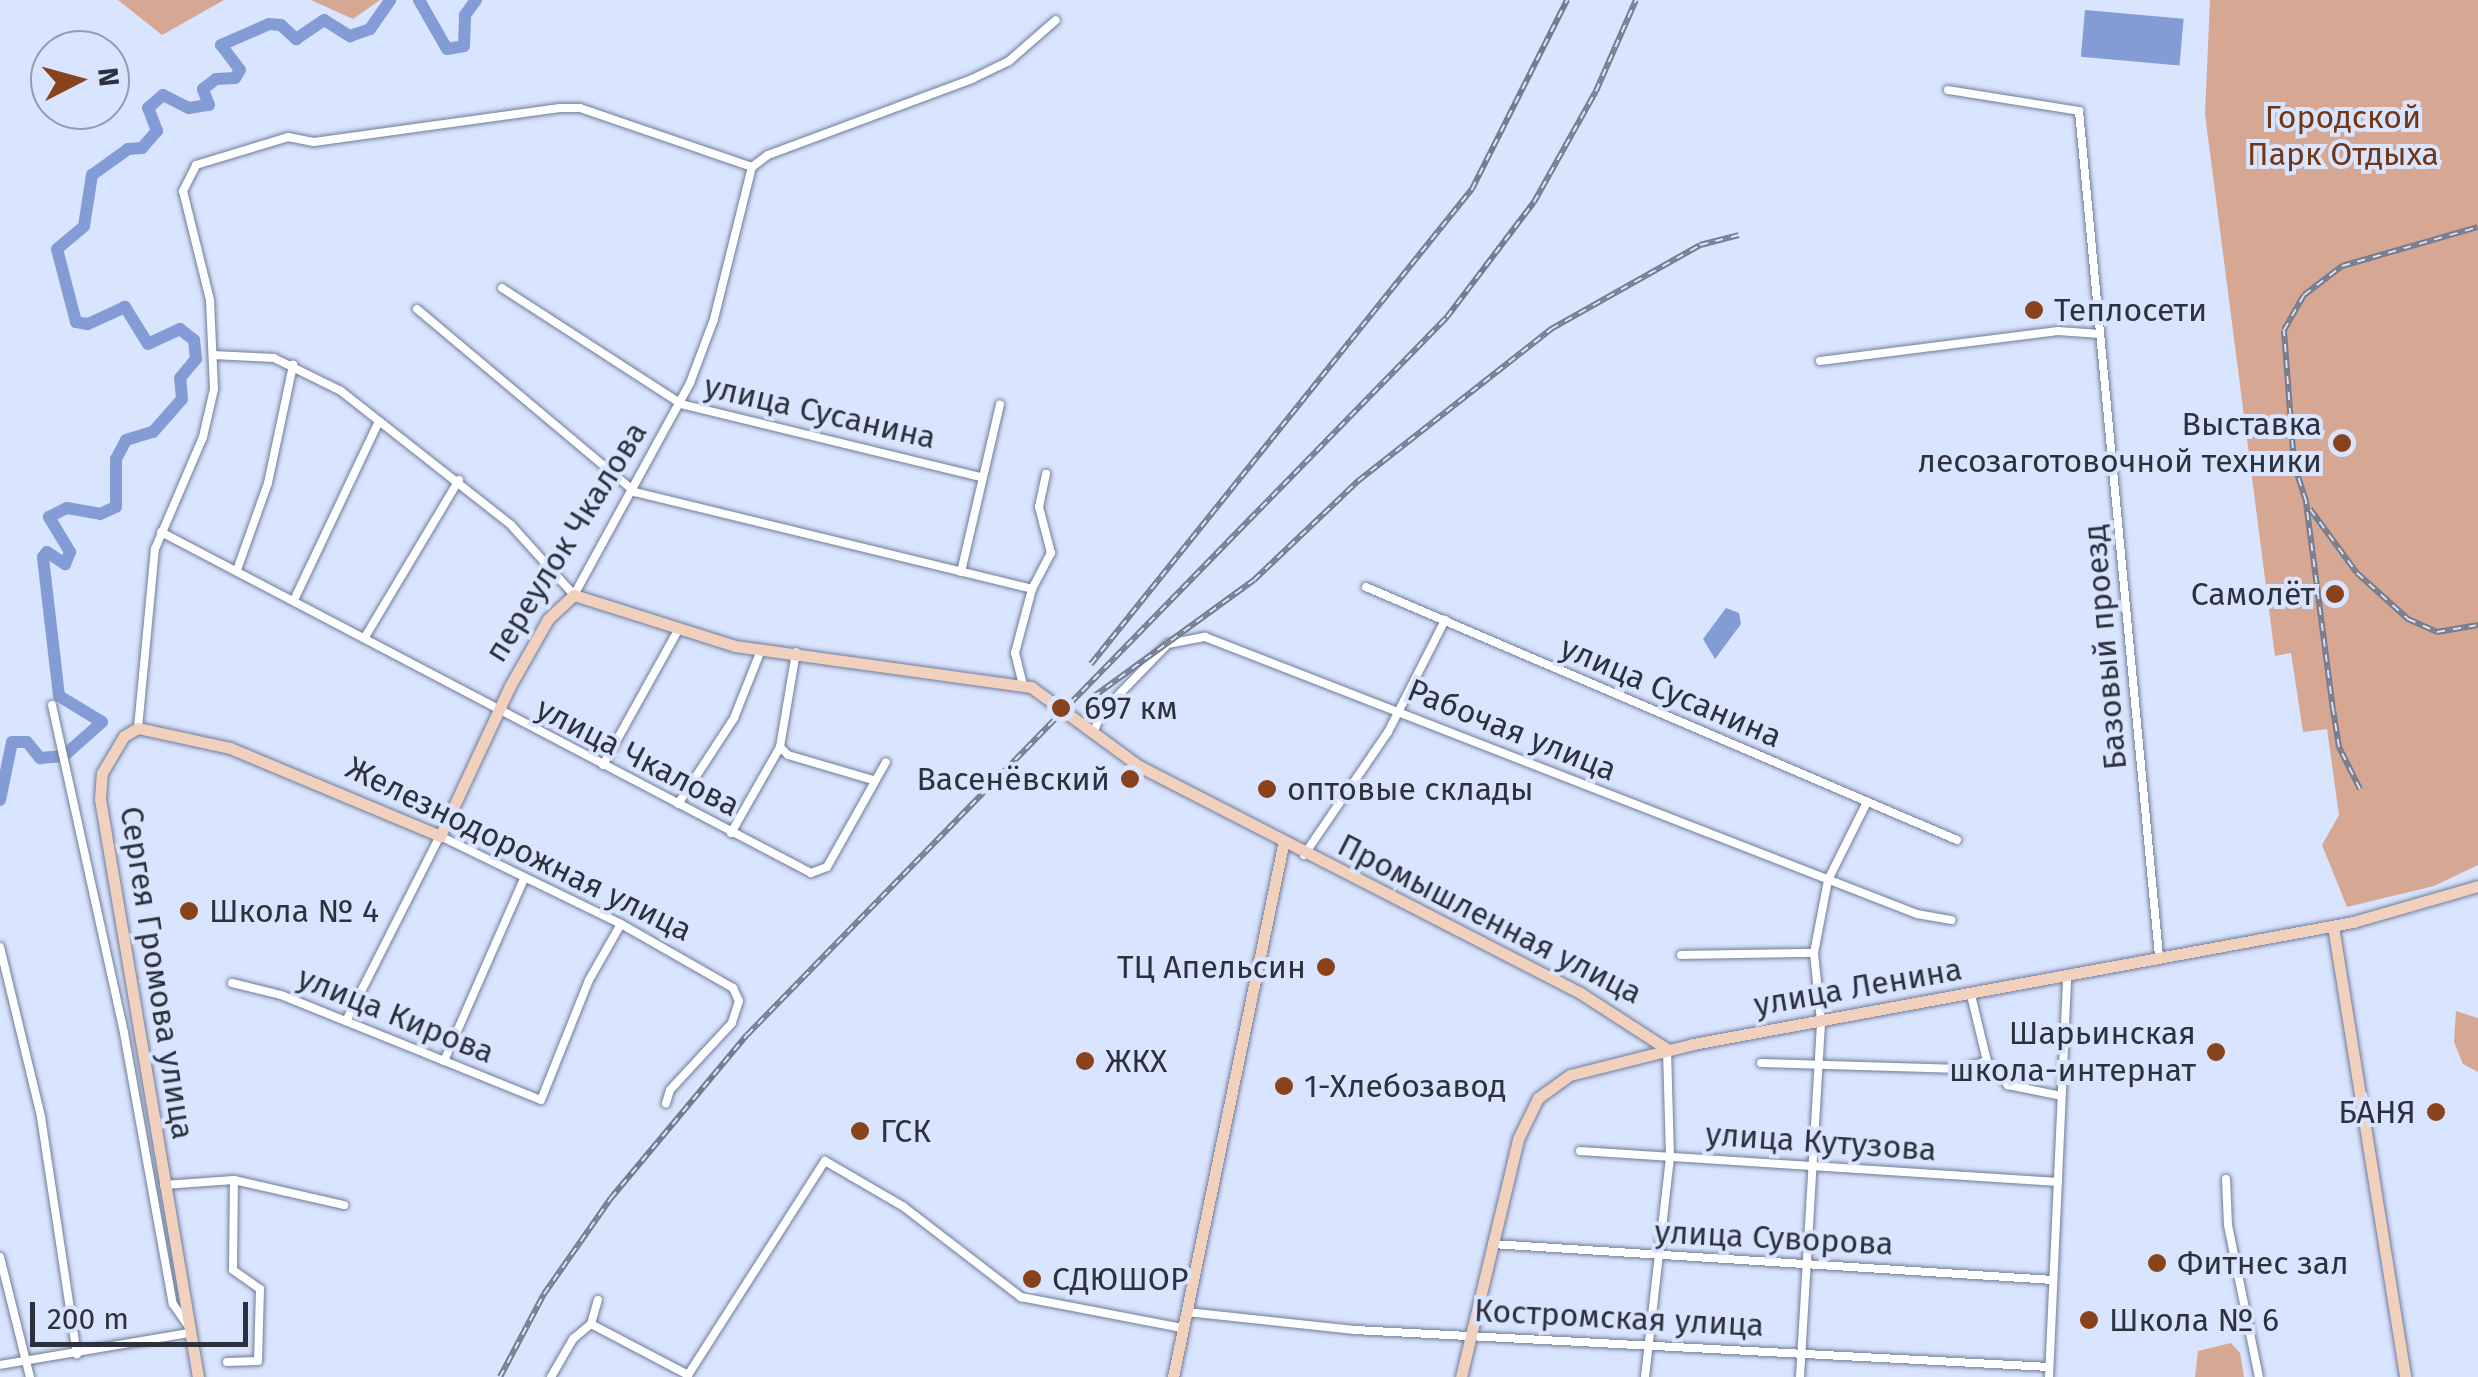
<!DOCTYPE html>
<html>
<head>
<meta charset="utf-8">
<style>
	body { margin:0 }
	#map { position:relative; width:2478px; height:1377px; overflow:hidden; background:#d9e4fe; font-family:"Fira Sans",sans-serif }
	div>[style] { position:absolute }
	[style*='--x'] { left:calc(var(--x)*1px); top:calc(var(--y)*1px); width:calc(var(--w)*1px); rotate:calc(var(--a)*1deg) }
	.green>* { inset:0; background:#d6a893 }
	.water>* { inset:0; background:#849cd5; transform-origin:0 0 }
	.river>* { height:12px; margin:-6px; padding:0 6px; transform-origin:6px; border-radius:6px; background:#849cd5 }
	.roads { filter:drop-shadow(0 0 2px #6f7c98) drop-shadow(0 0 2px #6f7c98) }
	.street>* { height:8px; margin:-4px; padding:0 4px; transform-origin:4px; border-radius:4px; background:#fff }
	.secondary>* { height:11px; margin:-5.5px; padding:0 5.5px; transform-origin:5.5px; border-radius:5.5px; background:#f1d0bd }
	.rail>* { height:6px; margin-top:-3px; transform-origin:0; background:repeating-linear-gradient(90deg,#d9e4fe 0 8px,#757c8e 0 16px); box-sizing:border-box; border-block:2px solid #757c8e }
	.dots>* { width:28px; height:28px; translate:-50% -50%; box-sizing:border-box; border:5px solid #d9e4fe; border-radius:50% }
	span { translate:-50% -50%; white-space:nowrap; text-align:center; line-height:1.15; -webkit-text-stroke:8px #d9e4fe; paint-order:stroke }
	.park-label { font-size:32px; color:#713615 }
	.poi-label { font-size:32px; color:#2c313d }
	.left { translate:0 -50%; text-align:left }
	.right { translate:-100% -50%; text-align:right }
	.street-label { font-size:32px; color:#2c313d }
	.north { position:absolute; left:30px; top:30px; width:100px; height:100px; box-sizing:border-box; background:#d9e4fe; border:2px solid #949cb1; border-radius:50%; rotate:84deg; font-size:28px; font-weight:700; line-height:40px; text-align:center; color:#2c313d }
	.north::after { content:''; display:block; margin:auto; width:35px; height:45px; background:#88421c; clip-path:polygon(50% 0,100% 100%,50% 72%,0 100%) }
	.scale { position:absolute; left:30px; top:1302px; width:218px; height:45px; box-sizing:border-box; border:5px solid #2c313d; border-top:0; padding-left:12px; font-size:30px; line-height:35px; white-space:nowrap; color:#2c313d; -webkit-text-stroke:8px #d9e4fe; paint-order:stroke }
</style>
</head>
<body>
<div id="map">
	<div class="green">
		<i style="clip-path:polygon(118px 0,224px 0,162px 35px)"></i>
		<i style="clip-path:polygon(311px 0,380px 0,353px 19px)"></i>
		<i style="clip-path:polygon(2210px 0,2478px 0,2478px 865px,2434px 886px,2347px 907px,2322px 845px,2339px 815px,2327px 729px,2303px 732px,2291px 653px,2275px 656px,2205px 114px)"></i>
		<i style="clip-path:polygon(2456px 1011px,2478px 1018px,2478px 1072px,2463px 1064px,2454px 1042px)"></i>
		<i style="clip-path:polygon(2231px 1343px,2240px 1353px,2244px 1377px,2195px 1377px,2198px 1351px)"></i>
	</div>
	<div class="water">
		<i style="left:2085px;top:10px;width:99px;height:47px;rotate:5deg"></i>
		<i style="clip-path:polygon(1726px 608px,1739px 613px,1741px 624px,1715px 659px,1703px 639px)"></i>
	</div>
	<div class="river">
		<i style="--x:419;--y:0;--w:56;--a:60.3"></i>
		<i style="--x:447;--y:49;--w:17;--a:-10"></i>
		<i style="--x:464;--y:46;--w:31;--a:-88"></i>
		<i style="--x:465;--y:15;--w:19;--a:-54"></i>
		<i style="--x:66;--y:754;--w:48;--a:-41.6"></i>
		<i style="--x:102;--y:722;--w:50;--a:-148.8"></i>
		<i style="--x:59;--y:696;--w:140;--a:-96.6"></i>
		<i style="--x:43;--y:557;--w:6;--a:-51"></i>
		<i style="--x:47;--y:552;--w:22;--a:34"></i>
		<i style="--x:65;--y:564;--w:13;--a:-67"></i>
		<i style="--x:70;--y:552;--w:41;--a:-121"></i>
		<i style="--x:49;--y:517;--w:20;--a:-27"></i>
		<i style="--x:67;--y:508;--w:34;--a:10"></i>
		<i style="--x:100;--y:514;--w:17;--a:-24"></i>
		<i style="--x:116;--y:507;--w:48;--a:-90"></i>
		<i style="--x:116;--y:459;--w:21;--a:-62"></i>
		<i style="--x:126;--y:440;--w:28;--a:-17"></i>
		<i style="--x:153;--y:432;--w:44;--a:-48.7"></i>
		<i style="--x:182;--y:399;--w:21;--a:-95"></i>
		<i style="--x:180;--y:378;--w:25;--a:-50"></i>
		<i style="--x:196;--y:359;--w:19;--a:-96"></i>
		<i style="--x:194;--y:340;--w:18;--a:-142"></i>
		<i style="--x:180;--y:329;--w:35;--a:155"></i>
		<i style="--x:148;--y:344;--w:44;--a:-121.9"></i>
		<i style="--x:125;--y:307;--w:41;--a:155.3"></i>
		<i style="--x:88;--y:324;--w:12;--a:-171"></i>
		<i style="--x:76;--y:322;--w:75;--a:-104.6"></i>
		<i style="--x:57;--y:249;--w:35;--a:-40"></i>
		<i style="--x:84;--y:226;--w:52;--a:-81.1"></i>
		<i style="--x:92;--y:175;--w:44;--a:-35.8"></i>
		<i style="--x:128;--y:149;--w:14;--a:-4"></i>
		<i style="--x:142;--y:148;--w:23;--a:-49"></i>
		<i style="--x:157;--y:131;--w:25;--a:-111"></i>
		<i style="--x:148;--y:108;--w:20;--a:-41"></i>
		<i style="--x:163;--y:95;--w:29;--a:27"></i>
		<i style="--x:189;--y:108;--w:20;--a:-9"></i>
		<i style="--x:209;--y:105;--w:17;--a:-111"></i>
		<i style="--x:203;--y:89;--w:16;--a:-38"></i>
		<i style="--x:216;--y:79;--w:19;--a:-3"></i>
		<i style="--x:235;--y:78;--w:9;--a:-58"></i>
		<i style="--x:240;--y:70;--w:31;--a:-127"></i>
		<i style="--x:221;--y:45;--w:52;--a:-23.6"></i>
		<i style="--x:269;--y:24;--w:12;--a:5"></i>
		<i style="--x:281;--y:25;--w:21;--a:43"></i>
		<i style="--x:296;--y:39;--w:34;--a:-34"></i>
		<i style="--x:324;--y:20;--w:31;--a:32"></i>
		<i style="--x:350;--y:36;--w:21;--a:-19"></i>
		<i style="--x:370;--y:29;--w:35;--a:-55"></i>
		<i style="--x:0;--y:800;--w:59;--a:-78.3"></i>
		<i style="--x:12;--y:742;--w:15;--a:0"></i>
		<i style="--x:27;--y:742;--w:21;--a:51"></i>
		<i style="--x:40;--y:758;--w:21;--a:-5"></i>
	</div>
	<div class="roads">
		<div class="street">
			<i style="--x:1948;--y:90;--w:133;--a:9.1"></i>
			<i style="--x:2079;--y:111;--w:848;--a:84.59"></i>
			<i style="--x:502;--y:288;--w:213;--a:32.9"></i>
			<i style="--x:681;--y:404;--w:309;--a:13.7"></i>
			<i style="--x:417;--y:309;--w:285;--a:40"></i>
			<i style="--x:635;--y:492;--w:409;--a:13.7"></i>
			<i style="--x:213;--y:355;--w:61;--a:2.8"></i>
			<i style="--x:274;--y:358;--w:75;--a:26.2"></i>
			<i style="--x:341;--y:391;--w:216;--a:38.2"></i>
			<i style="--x:511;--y:525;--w:94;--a:48"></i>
			<i style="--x:574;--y:595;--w:242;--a:-61.3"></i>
			<i style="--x:690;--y:383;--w:68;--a:-69.4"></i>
			<i style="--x:714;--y:319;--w:157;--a:-76"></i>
			<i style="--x:752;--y:167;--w:20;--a:-37"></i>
			<i style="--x:768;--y:155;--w:218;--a:-20.4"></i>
			<i style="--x:972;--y:79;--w:41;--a:-25.9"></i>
			<i style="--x:1009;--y:61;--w:62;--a:-41.1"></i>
			<i style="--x:1820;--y:361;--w:240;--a:-7.2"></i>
			<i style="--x:2058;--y:331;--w:42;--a:4.1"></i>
			<i style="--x:161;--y:532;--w:734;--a:27.68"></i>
			<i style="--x:811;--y:873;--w:17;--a:-21"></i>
			<i style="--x:827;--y:867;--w:120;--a:-60.7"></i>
			<i style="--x:237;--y:570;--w:92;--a:-70.4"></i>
			<i style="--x:268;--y:483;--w:121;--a:-78"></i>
			<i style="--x:961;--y:572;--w:172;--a:-76.9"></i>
			<i style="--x:1366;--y:587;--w:643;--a:23.18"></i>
			<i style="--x:295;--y:598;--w:196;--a:-64.6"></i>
			<i style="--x:365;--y:637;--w:183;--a:-59.1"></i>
			<i style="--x:1023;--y:685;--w:33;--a:-104"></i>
			<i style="--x:1015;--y:653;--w:66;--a:-75.1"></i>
			<i style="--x:1032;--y:589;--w:41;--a:-62.2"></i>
			<i style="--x:1051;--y:553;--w:48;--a:-104.6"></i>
			<i style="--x:1039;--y:507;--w:34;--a:-78"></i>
			<i style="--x:52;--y:705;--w:336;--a:77.6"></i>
			<i style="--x:124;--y:1033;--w:275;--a:79.8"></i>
			<i style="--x:173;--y:1304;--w:24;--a:55"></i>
			<i style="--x:138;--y:728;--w:180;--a:-84.6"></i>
			<i style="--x:155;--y:549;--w:122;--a:-66.8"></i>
			<i style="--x:203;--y:437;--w:49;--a:-77.1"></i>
			<i style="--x:214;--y:389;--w:89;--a:-92.6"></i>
			<i style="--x:210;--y:300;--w:112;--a:-103.9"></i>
			<i style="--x:183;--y:191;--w:29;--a:-63"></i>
			<i style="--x:196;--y:165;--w:96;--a:-16.9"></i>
			<i style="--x:288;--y:137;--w:26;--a:11"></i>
			<i style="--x:314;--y:142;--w:248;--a:-7.9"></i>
			<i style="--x:560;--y:108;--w:20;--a:0"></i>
			<i style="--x:580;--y:108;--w:182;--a:18.9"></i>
			<i style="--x:1093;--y:733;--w:23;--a:-67"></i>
			<i style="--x:1102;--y:712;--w:95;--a:-45.9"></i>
			<i style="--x:1168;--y:644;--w:38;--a:-11"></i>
			<i style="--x:1205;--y:637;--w:764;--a:21.26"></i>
			<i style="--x:1917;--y:914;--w:35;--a:10"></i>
			<i style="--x:780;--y:747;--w:11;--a:45"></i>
			<i style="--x:788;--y:755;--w:89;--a:16.4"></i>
			<i style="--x:603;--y:765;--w:154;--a:-60.9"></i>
			<i style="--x:678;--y:804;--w:103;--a:-56.9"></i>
			<i style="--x:734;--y:718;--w:73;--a:-68.3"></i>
			<i style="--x:731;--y:833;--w:99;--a:-60.3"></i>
			<i style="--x:780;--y:747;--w:96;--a:-80.4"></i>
			<i style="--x:1304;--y:855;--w:149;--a:-55.7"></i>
			<i style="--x:1388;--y:732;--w:126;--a:-63"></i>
			<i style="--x:0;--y:947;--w:175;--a:76.4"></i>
			<i style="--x:41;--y:1117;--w:240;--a:81.4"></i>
			<i style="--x:1681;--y:955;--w:133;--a:-0.9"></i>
			<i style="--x:232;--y:983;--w:50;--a:13.8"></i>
			<i style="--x:281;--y:995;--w:280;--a:22"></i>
			<i style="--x:541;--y:1100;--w:129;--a:-68.2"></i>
			<i style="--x:589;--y:980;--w:64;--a:-60.3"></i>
			<i style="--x:1971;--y:995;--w:68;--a:76.4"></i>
			<i style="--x:346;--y:1021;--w:208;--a:-63.1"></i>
			<i style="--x:440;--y:836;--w:201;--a:25.9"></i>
			<i style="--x:621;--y:924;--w:129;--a:29.7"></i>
			<i style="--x:733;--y:988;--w:14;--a:65"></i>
			<i style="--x:739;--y:1001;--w:23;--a:108"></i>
			<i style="--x:732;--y:1023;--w:91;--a:132.8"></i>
			<i style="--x:670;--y:1090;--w:14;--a:107"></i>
			<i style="--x:444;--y:1061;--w:199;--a:-66.3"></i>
			<i style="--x:1761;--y:1063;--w:200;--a:1.7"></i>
			<i style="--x:1961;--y:1069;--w:27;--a:-17"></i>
			<i style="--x:1987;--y:1061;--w:32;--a:49"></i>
			<i style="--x:2008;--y:1085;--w:54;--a:11.7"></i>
			<i style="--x:1580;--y:1151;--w:479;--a:3.7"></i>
			<i style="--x:2226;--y:1179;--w:46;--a:87.5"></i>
			<i style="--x:2228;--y:1225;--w:155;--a:78.5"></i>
			<i style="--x:164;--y:1185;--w:70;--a:-4.1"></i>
			<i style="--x:234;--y:1180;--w:113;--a:12.8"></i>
			<i style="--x:1492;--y:1244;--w:562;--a:3.67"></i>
			<i style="--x:0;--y:1257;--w:124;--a:76"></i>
			<i style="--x:1186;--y:1312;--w:170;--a:6.1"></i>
			<i style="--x:1355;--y:1330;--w:695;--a:3.05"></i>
			<i style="--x:591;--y:1324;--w:110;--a:27.7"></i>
			<i style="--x:688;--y:1375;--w:254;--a:-57.4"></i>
			<i style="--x:825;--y:1161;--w:91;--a:30.2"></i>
			<i style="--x:904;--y:1207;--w:148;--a:37.6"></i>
			<i style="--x:1021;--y:1297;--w:164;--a:10.9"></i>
			<i style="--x:227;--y:1362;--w:31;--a:-2"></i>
			<i style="--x:258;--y:1361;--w:72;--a:-88.4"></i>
			<i style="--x:260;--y:1289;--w:33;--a:-145"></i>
			<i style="--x:233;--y:1270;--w:90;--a:-89.4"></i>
			<i style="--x:0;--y:1365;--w:192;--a:-9.6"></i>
			<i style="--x:551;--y:1377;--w:44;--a:-59.9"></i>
			<i style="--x:573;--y:1339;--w:23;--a:-40"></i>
			<i style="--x:591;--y:1324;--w:25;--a:-74"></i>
			<i style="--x:1645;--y:1377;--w:221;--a:-83.5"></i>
			<i style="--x:1670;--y:1157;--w:108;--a:-91.6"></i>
			<i style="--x:1800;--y:1377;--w:357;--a:-86.6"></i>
			<i style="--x:1821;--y:1021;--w:68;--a:-95.9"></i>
			<i style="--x:1814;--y:953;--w:74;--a:-79.1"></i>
			<i style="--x:1828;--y:880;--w:87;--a:-63.4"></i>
			<i style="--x:2049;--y:1377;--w:399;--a:-87.4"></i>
		</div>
		<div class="secondary">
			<i style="--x:2333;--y:926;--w:457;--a:80.9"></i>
			<i style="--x:198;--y:1377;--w:586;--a:-99.62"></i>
			<i style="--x:100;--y:799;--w:26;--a:-86"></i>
			<i style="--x:102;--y:773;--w:43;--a:-59.3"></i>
			<i style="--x:124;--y:736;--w:16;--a:-30"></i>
			<i style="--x:138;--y:728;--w:94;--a:12.3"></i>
			<i style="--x:230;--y:748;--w:228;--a:22.7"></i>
			<i style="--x:440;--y:836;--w:166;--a:-65"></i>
			<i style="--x:510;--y:686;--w:77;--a:-60.4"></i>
			<i style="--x:548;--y:619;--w:35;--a:-43"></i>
			<i style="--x:574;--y:595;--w:169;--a:17.6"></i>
			<i style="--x:735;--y:646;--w:299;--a:7.9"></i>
			<i style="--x:1031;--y:687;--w:134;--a:36.2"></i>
			<i style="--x:1139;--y:766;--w:495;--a:27.2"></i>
			<i style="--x:1579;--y:992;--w:105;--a:32.9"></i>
			<i style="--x:1173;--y:1377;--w:543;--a:-78.32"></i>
			<i style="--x:1461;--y:1377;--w:245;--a:-76.5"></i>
			<i style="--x:1518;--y:1139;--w:46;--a:-64"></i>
			<i style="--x:1538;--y:1098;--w:39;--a:-36"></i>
			<i style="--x:1570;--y:1075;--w:127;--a:-14.1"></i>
			<i style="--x:1693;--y:1044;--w:671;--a:-10.47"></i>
			<i style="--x:2353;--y:922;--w:130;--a:-16.1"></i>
		</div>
	</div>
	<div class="rail">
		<i style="--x:2310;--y:509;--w:79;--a:53.7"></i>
		<i style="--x:2357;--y:573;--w:69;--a:42"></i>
		<i style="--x:2408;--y:619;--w:32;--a:24"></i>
		<i style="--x:2437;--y:632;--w:42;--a:-9.7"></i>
		<i style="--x:1091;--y:664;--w:609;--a:-51.27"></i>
		<i style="--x:1472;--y:189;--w:212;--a:-63.3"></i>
		<i style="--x:1093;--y:697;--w:199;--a:-36"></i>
		<i style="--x:1254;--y:580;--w:144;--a:-43.6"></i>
		<i style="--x:1358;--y:481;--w:246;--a:-38.2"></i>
		<i style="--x:1551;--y:329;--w:171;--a:-29.4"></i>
		<i style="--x:1700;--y:245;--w:40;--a:-14.4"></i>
		<i style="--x:2360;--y:789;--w:47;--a:-116.6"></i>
		<i style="--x:2339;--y:747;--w:37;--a:-99"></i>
		<i style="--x:2333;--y:710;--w:211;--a:-97.4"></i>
		<i style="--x:2306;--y:501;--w:39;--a:-108"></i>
		<i style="--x:2294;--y:464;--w:134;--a:-94.3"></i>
		<i style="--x:2284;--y:330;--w:40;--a:-60.3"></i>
		<i style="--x:2304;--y:295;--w:48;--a:-37.3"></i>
		<i style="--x:2342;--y:266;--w:141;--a:-16"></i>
		<i style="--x:500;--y:1377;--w:94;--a:-62.1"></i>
		<i style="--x:544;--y:1294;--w:117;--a:-55.1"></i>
		<i style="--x:611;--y:1198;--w:212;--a:-50.2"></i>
		<i style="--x:747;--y:1035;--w:1003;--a:-45.73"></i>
		<i style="--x:1447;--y:317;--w:144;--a:-52.9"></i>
		<i style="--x:1534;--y:202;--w:127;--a:-60.8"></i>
		<i style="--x:1596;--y:91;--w:99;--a:-66.3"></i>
	</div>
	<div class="dots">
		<i style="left:2034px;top:310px;background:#88421c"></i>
		<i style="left:2342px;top:443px;background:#88421c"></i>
		<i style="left:2335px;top:594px;background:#88421c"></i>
		<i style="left:1061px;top:708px;background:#88421c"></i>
		<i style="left:1130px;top:779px;background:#88421c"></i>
		<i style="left:1267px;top:789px;background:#88421c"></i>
		<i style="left:189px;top:911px;background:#88421c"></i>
		<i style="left:1326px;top:967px;background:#88421c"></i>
		<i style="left:2216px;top:1052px;background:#88421c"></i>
		<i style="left:1085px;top:1061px;background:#88421c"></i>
		<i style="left:1284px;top:1086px;background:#88421c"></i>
		<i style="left:2436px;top:1112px;background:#88421c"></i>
		<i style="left:860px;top:1131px;background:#88421c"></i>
		<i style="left:2157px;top:1263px;background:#88421c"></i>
		<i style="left:1032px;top:1279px;background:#88421c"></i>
		<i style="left:2089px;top:1320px;background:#88421c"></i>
	</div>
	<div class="park-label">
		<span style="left:2343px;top:136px">Городской<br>Парк Отдыха</span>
	</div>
	<div class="poi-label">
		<span class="left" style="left:2054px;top:310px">Теплосети</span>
		<span class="right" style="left:2322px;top:443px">Выставка<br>лесозаготовочной техники</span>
		<span class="right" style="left:2315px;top:594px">Самолёт</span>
		<span class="left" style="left:1084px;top:708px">697 км</span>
		<span class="right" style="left:1110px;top:779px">Васенёвский</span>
		<span class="left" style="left:1287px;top:789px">оптовые склады</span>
		<span class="left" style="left:209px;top:911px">Школа № 4</span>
		<span class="right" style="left:1306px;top:967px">ТЦ Апельсин</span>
		<span class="right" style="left:2196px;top:1052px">Шарьинская<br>школа-интернат</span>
		<span class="left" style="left:1105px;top:1061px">ЖКХ</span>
		<span class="left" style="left:1304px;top:1086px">1-Хлебозавод</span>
		<span class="right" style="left:2416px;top:1112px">БАНЯ</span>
		<span class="left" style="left:880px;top:1131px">ГСК</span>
		<span class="left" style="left:2177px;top:1263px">Фитнес зал</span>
		<span class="left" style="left:1052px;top:1279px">СДЮШОР</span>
		<span class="left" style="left:2109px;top:1320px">Школа № 6</span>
	</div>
	<div class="street-label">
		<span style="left:820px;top:412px;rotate:13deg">улица Сусанина</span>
		<span style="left:566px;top:542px;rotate:-58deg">переулок Чкалова</span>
		<span style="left:2105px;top:647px;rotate:-95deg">Базовый проезд</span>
		<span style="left:1671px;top:692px;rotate:23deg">улица Сусанина</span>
		<span style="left:1512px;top:730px;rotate:22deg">Рабочая улица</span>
		<span style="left:638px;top:757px;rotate:27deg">улица Чкалова</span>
		<span style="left:519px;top:849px;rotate:26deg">Железнодорожная улица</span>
		<span style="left:1490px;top:919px;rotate:27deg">Промышленная улица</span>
		<span style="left:157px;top:973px;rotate:81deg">Сергея Громова улица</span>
		<span style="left:1858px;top:987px;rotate:-10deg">улица Ленина</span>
		<span style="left:396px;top:1015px;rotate:22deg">улица Кирова</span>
		<span style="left:1821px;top:1142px;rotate:4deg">улица Кутузова</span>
		<span style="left:1774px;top:1238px;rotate:3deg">улица Суворова</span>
		<span style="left:1619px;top:1318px;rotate:3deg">Костромская улица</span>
	</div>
	<div class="north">N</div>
	<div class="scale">200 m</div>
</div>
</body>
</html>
